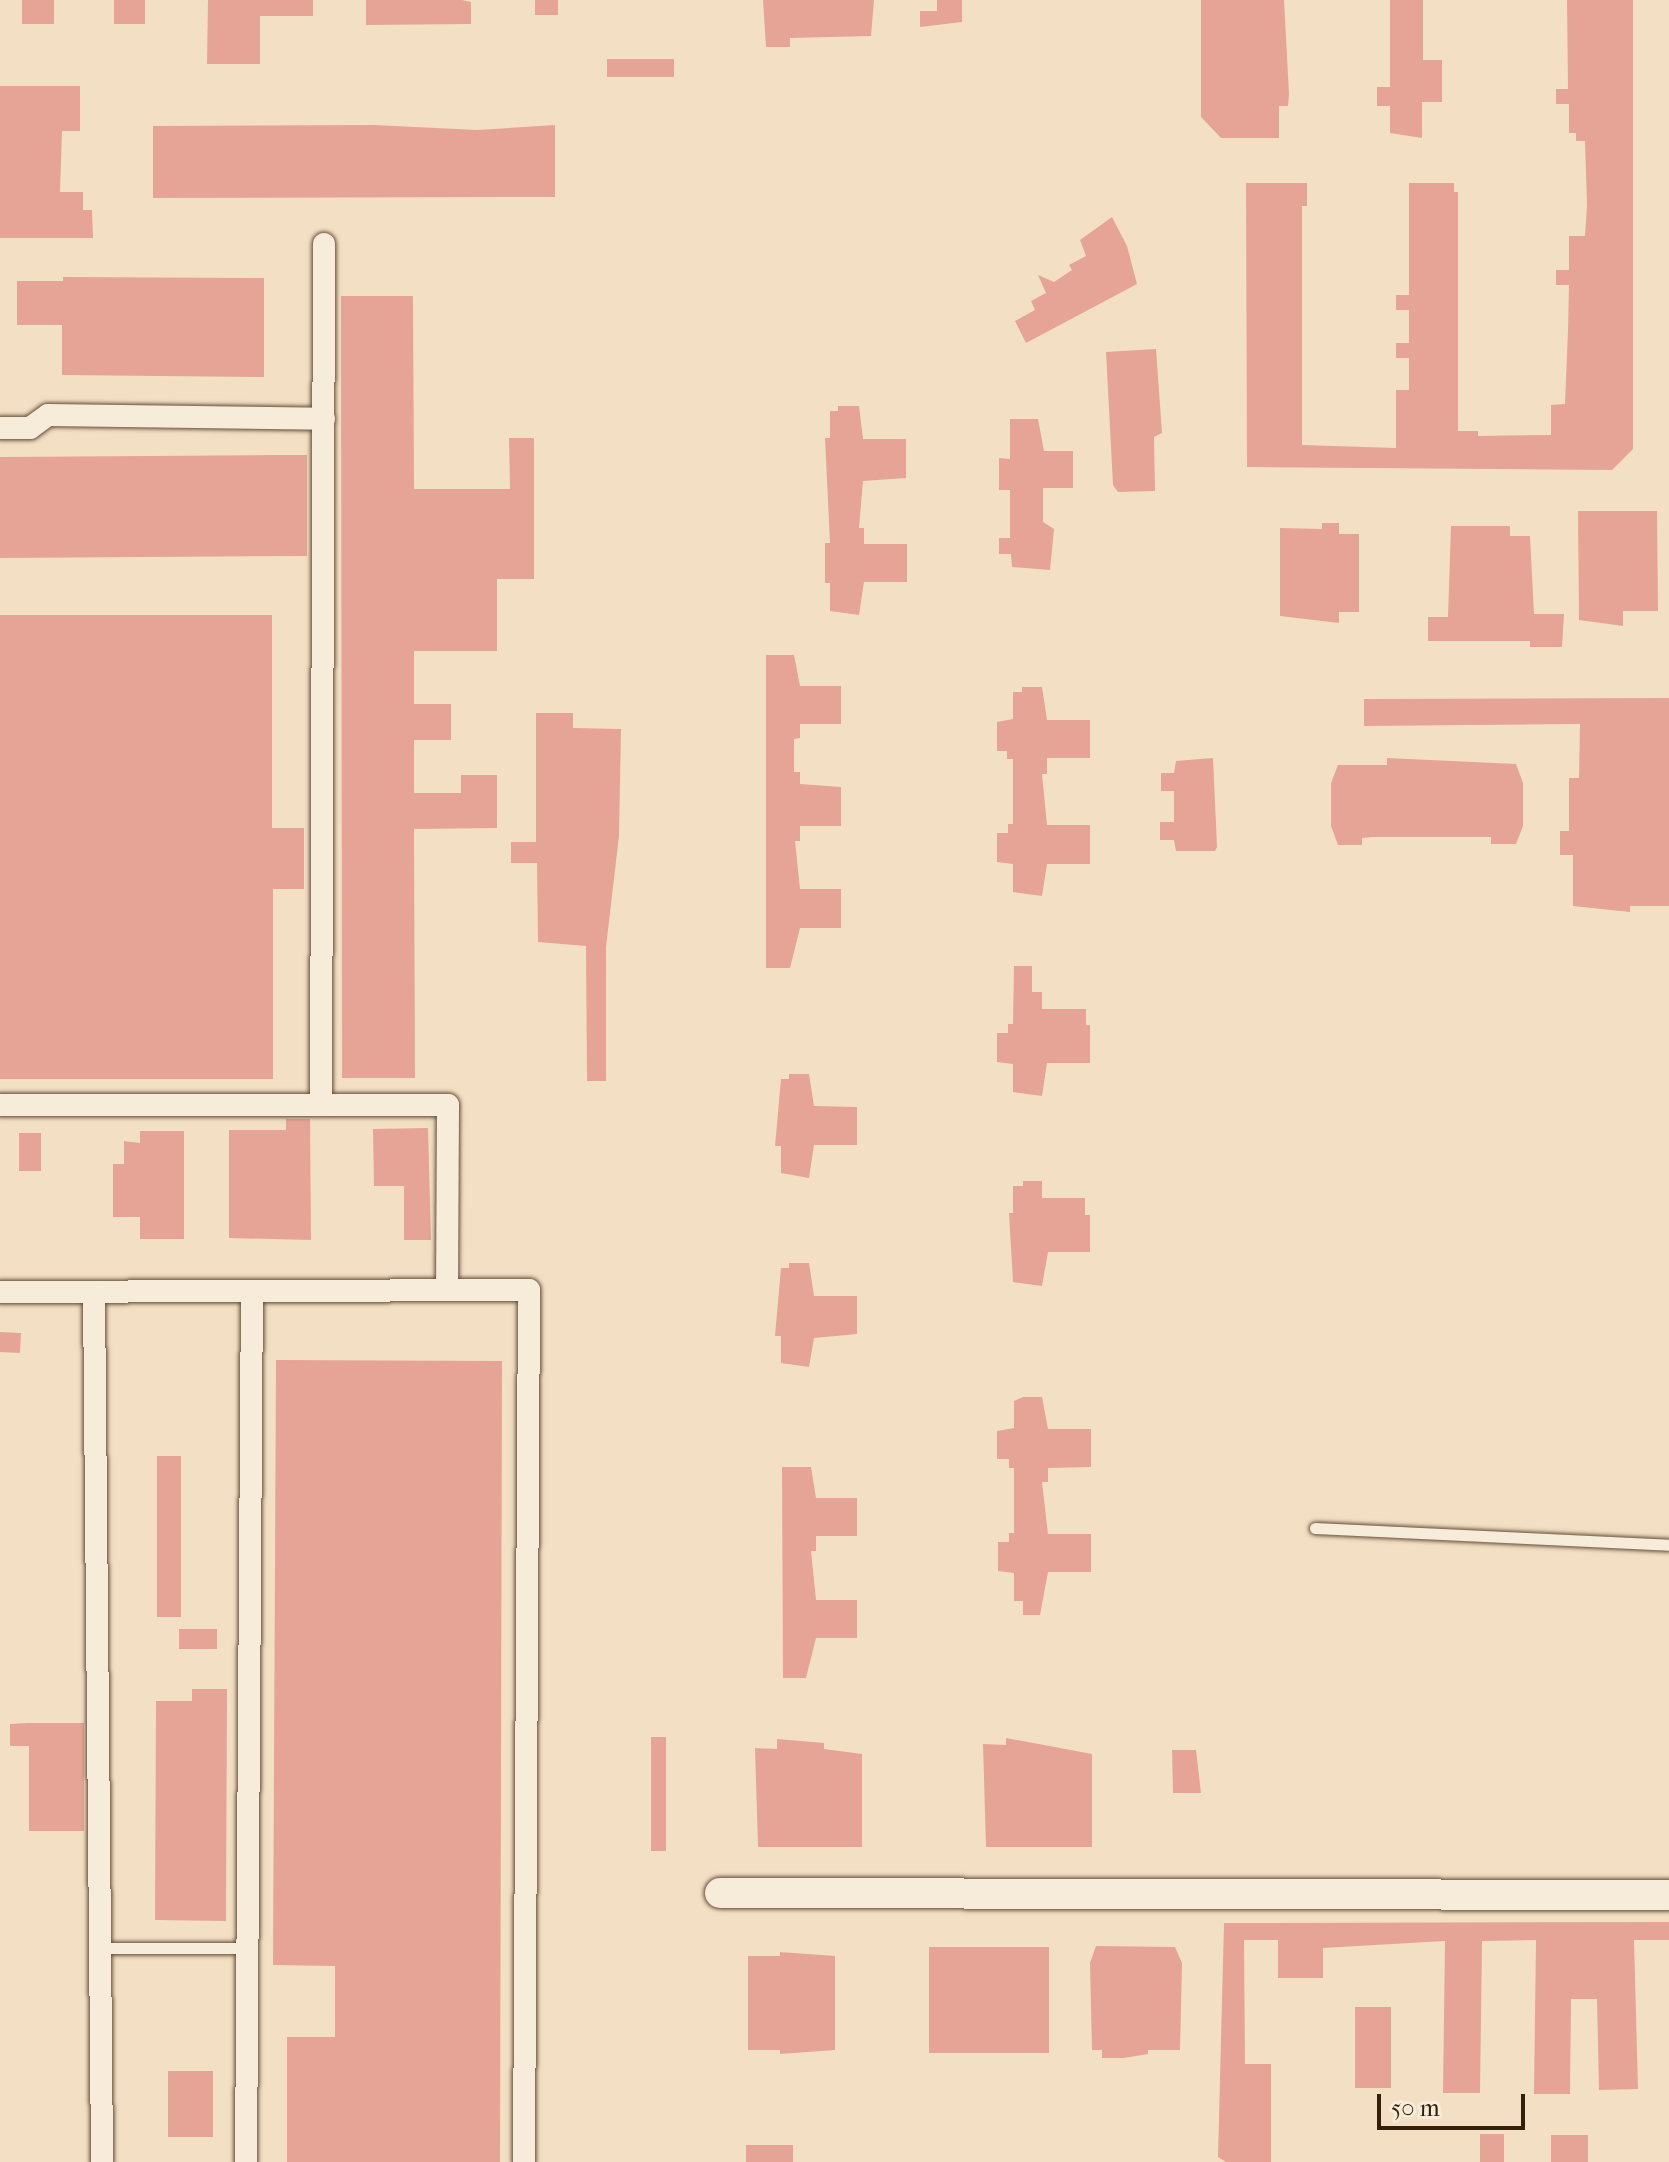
<!DOCTYPE html>
<html>
<head>
<meta charset="utf-8">
<style>
	body { margin:0 }
	#map { position:relative; width:1669px; height:2162px; overflow:hidden; background:#f3e0c4; font-family:"IM FELL French Canon",serif }
	div>[style] { position:absolute }
	[style*='--x'] { left:calc(var(--x)*1px); top:calc(var(--y)*1px); width:calc(var(--w)*1px); rotate:calc(var(--a)*1deg) }
	.building>* { inset:0; background:#e5a496; transform-origin:0 0 }
	.roads { filter:drop-shadow(0 0 2px #644e38) drop-shadow(0 0 2px #644e38) }
	.lane>* { height:11px; margin:-5.5px; padding:0 5.5px; transform-origin:5.5px; border-radius:5.5px; background:#f7ebd9 }
	.street>* { height:22px; margin:-11px; padding:0 11px; transform-origin:11px; border-radius:11px; background:#f7ebd9 }
	.secondary>* { height:30px; margin:-15px; padding:0 15px; transform-origin:15px; border-radius:15px; background:#f7ebd9 }
	span { translate:-50% -50%; white-space:nowrap; text-align:center; line-height:1.15; -webkit-text-stroke:6px #f7ebd9; paint-order:stroke }
	.scale { position:absolute; left:1377px; top:2094px; width:148px; height:36px; box-sizing:border-box; border:4px solid #351e0a; border-top:0; padding-left:10px; font-size:24px; line-height:28px; white-space:nowrap; color:#351e0a; -webkit-text-stroke:6px #f7ebd9; paint-order:stroke }
</style>
</head>
<body>
<div id="map">
	<div class="building">
		<i style="left:22px;top:0;width:32px;height:24px"></i>
		<i style="left:114px;top:0;width:31px;height:24px"></i>
		<i style="clip-path:polygon(208px 0,313px 0,313px 16px,260px 16px,260px 64px,207px 64px)"></i>
		<i style="clip-path:polygon(366px 0,462px 0,471px 2px,471px 24px,366px 25px)"></i>
		<i style="left:535px;top:0;width:23px;height:15px"></i>
		<i style="clip-path:polygon(763px 0,874px 0,871px 36px,790px 38px,790px 47px,766px 47px)"></i>
		<i style="clip-path:polygon(937px 0,962px 0,962px 22px,920px 27px,920px 11px,937px 11px)"></i>
		<i style="clip-path:polygon(1201px 0,1284px 0,1289px 94px,1288px 106px,1279px 106px,1279px 138px,1221px 138px,1201px 117px)"></i>
		<i style="clip-path:polygon(1390px 0,1423px 0,1423px 60px,1442px 60px,1442px 102px,1422px 102px,1422px 138px,1390px 133px,1390px 106px,1377px 106px,1377px 87px,1390px 87px)"></i>
		<i style="clip-path:polygon(1567px 0,1633px 0,1633px 449px,1612px 470px,1247px 467px,1246px 183px,1307px 183px,1307px 206px,1302px 206px,1302px 445px,1396px 448px,1396px 390px,1409px 390px,1409px 358px,1396px 358px,1396px 343px,1409px 343px,1409px 310px,1396px 310px,1396px 295px,1409px 295px,1409px 183px,1454px 183px,1454px 192px,1458px 192px,1458px 431px,1478px 431px,1478px 436px,1551px 435px,1551px 405px,1565px 404px,1568px 330px,1569px 285px,1556px 285px,1556px 270px,1569px 270px,1569px 236px,1585px 236px,1587px 206px,1585px 141px,1576px 141px,1576px 133px,1569px 133px,1569px 104px,1556px 104px,1556px 89px,1568px 89px)"></i>
		<i style="left:674px;top:59px;width:18px;height:67px;rotate:90deg"></i>
		<i style="clip-path:polygon(0 86px,80px 86px,80px 131px,62px 131px,60px 192px,83px 192px,83px 210px,92px 210px,93px 238px,0 238px)"></i>
		<i style="clip-path:polygon(374px 125px,477px 130px,555px 125px,555px 197px,153px 198px,153px 126px)"></i>
		<i style="clip-path:polygon(1112px 217px,1127px 246px,1137px 284px,1026px 343px,1015px 321px,1035px 310px,1031px 301px,1046px 293px,1038px 275px,1054px 282px,1072px 270px,1069px 265px,1086px 256px,1080px 240px)"></i>
		<i style="clip-path:polygon(63px 277px,264px 278px,264px 377px,62px 375px,62px 325px,17px 325px,17px 281px,63px 281px)"></i>
		<i style="clip-path:polygon(341px 296px,413px 296px,414px 489px,510px 489px,509px 438px,534px 438px,534px 579px,497px 579px,497px 651px,414px 651px,414px 704px,451px 704px,451px 740px,414px 740px,414px 793px,461px 793px,461px 775px,497px 775px,497px 828px,414px 829px,415px 1078px,342px 1078px)"></i>
		<i style="clip-path:polygon(1156px 349px,1162px 433px,1154px 437px,1155px 491px,1118px 492px,1113px 485px,1106px 352px)"></i>
		<i style="clip-path:polygon(838px 406px,859px 406px,863px 439px,906px 439px,906px 478px,863px 481px,859px 528px,864px 528px,864px 544px,907px 544px,907px 582px,864px 582px,859px 615px,830px 611px,830px 583px,825px 583px,825px 543px,830px 543px,825px 438px,830px 438px,830px 411px,838px 411px)"></i>
		<i style="clip-path:polygon(1010px 419px,1038px 419px,1044px 451px,1073px 451px,1073px 488px,1043px 488px,1043px 522px,1054px 529px,1050px 570px,1012px 567px,1011px 554px,999px 554px,999px 538px,1010px 538px,1010px 490px,999px 490px,999px 458px,1010px 459px)"></i>
		<i style="clip-path:polygon(277px 455px,307px 455px,307px 556px,0 558px,0 457px)"></i>
		<i style="clip-path:polygon(1578px 511px,1657px 511px,1658px 611px,1623px 611px,1623px 626px,1579px 620px)"></i>
		<i style="clip-path:polygon(1322px 523px,1339px 523px,1339px 534px,1359px 534px,1359px 612px,1339px 612px,1339px 623px,1280px 616px,1280px 528px,1322px 529px)"></i>
		<i style="clip-path:polygon(1451px 526px,1510px 526px,1510px 536px,1530px 536px,1534px 614px,1564px 614px,1562px 647px,1530px 647px,1530px 641px,1428px 641px,1428px 617px,1448px 617px)"></i>
		<i style="clip-path:polygon(0 615px,272px 615px,272px 828px,304px 828px,304px 889px,273px 889px,273px 1079px,0 1079px)"></i>
		<i style="clip-path:polygon(766px 655px,794px 655px,800px 686px,841px 686px,841px 724px,800px 724px,800px 738px,794px 739px,794px 772px,800px 772px,800px 784px,841px 787px,841px 826px,800px 826px,800px 841px,795px 841px,800px 889px,841px 889px,841px 928px,800px 928px,790px 968px,766px 968px)"></i>
		<i style="clip-path:polygon(1022px 687px,1042px 687px,1047px 720px,1090px 720px,1090px 758px,1047px 758px,1047px 774px,1042px 774px,1047px 825px,1090px 825px,1090px 864px,1047px 864px,1042px 896px,1013px 892px,1013px 864px,997px 862px,997px 833px,1008px 833px,1008px 824px,1013px 824px,1013px 759px,1007px 759px,1007px 751px,997px 751px,997px 722px,1013px 719px,1013px 692px,1022px 692px)"></i>
		<i style="clip-path:polygon(1669px 698px,1669px 906px,1630px 906px,1630px 912px,1573px 906px,1573px 855px,1560px 855px,1560px 831px,1569px 831px,1569px 778px,1579px 778px,1580px 724px,1364px 726px,1364px 699px)"></i>
		<i style="clip-path:polygon(536px 713px,573px 713px,573px 728px,621px 729px,619px 836px,606px 947px,606px 1081px,587px 1081px,586px 946px,538px 942px,537px 863px,511px 863px,511px 842px,536px 842px)"></i>
		<i style="clip-path:polygon(1213px 758px,1217px 847px,1215px 851px,1176px 851px,1174px 840px,1160px 840px,1160px 822px,1174px 822px,1174px 791px,1161px 791px,1161px 773px,1174px 773px,1176px 761px)"></i>
		<i style="clip-path:polygon(1387px 758px,1516px 764px,1523px 783px,1523px 826px,1516px 844px,1491px 844px,1491px 837px,1372px 837px,1362px 838px,1362px 845px,1338px 845px,1331px 826px,1331px 783px,1338px 765px,1387px 765px)"></i>
		<i style="clip-path:polygon(1014px 966px,1032px 966px,1032px 992px,1042px 992px,1042px 1009px,1086px 1009px,1086px 1025px,1090px 1025px,1090px 1063px,1047px 1063px,1042px 1096px,1013px 1092px,1013px 1064px,997px 1062px,997px 1033px,1008px 1033px,1008px 1024px,1013px 1024px)"></i>
		<i style="clip-path:polygon(789px 1074px,809px 1074px,814px 1106px,857px 1107px,857px 1145px,814px 1145px,809px 1178px,781px 1173px,781px 1146px,775px 1146px,781px 1079px,789px 1079px)"></i>
		<i style="clip-path:polygon(286px 1119px,310px 1119px,311px 1240px,229px 1238px,229px 1130px,286px 1130px)"></i>
		<i style="clip-path:polygon(428px 1128px,431px 1240px,404px 1240px,404px 1186px,374px 1186px,373px 1129px)"></i>
		<i style="clip-path:polygon(140px 1131px,184px 1131px,184px 1239px,140px 1239px,140px 1217px,113px 1217px,113px 1164px,124px 1164px,124px 1141px,140px 1143px)"></i>
		<i style="left:19px;top:1133px;width:22px;height:38px"></i>
		<i style="clip-path:polygon(1023px 1181px,1042px 1181px,1042px 1198px,1085px 1198px,1085px 1215px,1090px 1215px,1090px 1252px,1048px 1252px,1042px 1286px,1013px 1282px,1009px 1213px,1013px 1213px,1013px 1186px,1023px 1186px)"></i>
		<i style="clip-path:polygon(789px 1263px,809px 1263px,814px 1296px,857px 1296px,857px 1334px,814px 1338px,809px 1367px,781px 1363px,781px 1336px,775px 1336px,781px 1268px,789px 1268px)"></i>
		<i style="left:0;top:1332px;width:21px;height:20px;rotate:3deg"></i>
		<i style="clip-path:polygon(276px 1360px,502px 1361px,500px 2162px,287px 2162px,287px 2037px,335px 2037px,335px 1966px,273px 1965px)"></i>
		<i style="clip-path:polygon(1023px 1397px,1042px 1397px,1048px 1429px,1091px 1429px,1091px 1467px,1048px 1468px,1048px 1482px,1042px 1482px,1048px 1534px,1091px 1534px,1091px 1572px,1048px 1572px,1040px 1615px,1023px 1615px,1023px 1601px,1014px 1601px,1014px 1573px,998px 1571px,998px 1542px,1009px 1542px,1009px 1533px,1014px 1533px,1014px 1468px,1009px 1468px,1009px 1459px,997px 1459px,997px 1431px,1014px 1428px,1014px 1401px)"></i>
		<i style="left:157px;top:1456px;width:24px;height:161px"></i>
		<i style="clip-path:polygon(782px 1467px,811px 1467px,816px 1498px,857px 1498px,857px 1536px,816px 1536px,816px 1551px,811px 1551px,816px 1600px,857px 1600px,857px 1638px,816px 1638px,806px 1678px,783px 1678px)"></i>
		<i style="left:179px;top:1629px;width:38px;height:20px"></i>
		<i style="clip-path:polygon(192px 1689px,227px 1689px,226px 1921px,155px 1920px,156px 1701px,192px 1701px)"></i>
		<i style="clip-path:polygon(28px 1723px,84px 1723px,84px 1831px,29px 1831px,29px 1746px,10px 1746px,10px 1724px)"></i>
		<i style="left:651px;top:1737px;width:15px;height:114px"></i>
		<i style="clip-path:polygon(1006px 1738px,1092px 1754px,1092px 1847px,986px 1847px,983px 1744px,1006px 1745px)"></i>
		<i style="clip-path:polygon(777px 1739px,824px 1743px,824px 1749px,862px 1754px,862px 1847px,758px 1847px,755px 1748px,777px 1749px)"></i>
		<i style="clip-path:polygon(1172px 1750px,1196px 1750px,1201px 1793px,1173px 1793px)"></i>
		<i style="clip-path:polygon(1669px 1922px,1669px 1940px,1634px 1940px,1638px 2089px,1599px 2090px,1597px 1999px,1571px 1999px,1570px 2094px,1534px 2094px,1536px 1940px,1482px 1941px,1480px 2093px,1443px 2093px,1445px 1941px,1323px 1948px,1323px 1978px,1278px 1978px,1278px 1940px,1244px 1940px,1245px 2064px,1271px 2064px,1271px 2162px,1226px 2162px,1218px 2157px,1224px 1923px)"></i>
		<i style="clip-path:polygon(1096px 1946px,1175px 1947px,1182px 1963px,1180px 2050px,1148px 2050px,1148px 2054px,1124px 2058px,1102px 2058px,1102px 2050px,1092px 2050px,1090px 1963px)"></i>
		<i style="left:929px;top:1947px;width:120px;height:106px"></i>
		<i style="clip-path:polygon(780px 1952px,835px 1956px,835px 2050px,780px 2054px,780px 2050px,748px 2050px,748px 1956px,780px 1956px)"></i>
		<i style="left:1355px;top:2007px;width:36px;height:81px"></i>
		<i style="left:168px;top:2071px;width:45px;height:66px"></i>
		<i style="left:1480px;top:2134px;width:24px;height:28px"></i>
		<i style="left:1551px;top:2135px;width:37px;height:27px"></i>
		<i style="left:746px;top:2145px;width:47px;height:17px"></i>
	</div>
	<div class="roads">
		<div class="lane">
			<i style="--x:1315;--y:1528;--w:354;--a:2.7"></i>
			<i style="--x:100;--y:1948;--w:147;--a:0"></i>
		</div>
		<div class="street">
			<i style="--x:0;--y:428;--w:30;--a:0"></i>
			<i style="--x:30;--y:428;--w:22;--a:-36"></i>
			<i style="--x:48;--y:415;--w:276;--a:0.8"></i>
			<i style="--x:0;--y:1105;--w:448;--a:0"></i>
			<i style="--x:448;--y:1105;--w:185;--a:90.3"></i>
			<i style="--x:321;--y:1105;--w:861;--a:-89.8"></i>
			<i style="--x:0;--y:1292;--w:529;--a:-0.22"></i>
			<i style="--x:529;--y:1290;--w:872;--a:90.33"></i>
			<i style="--x:94;--y:1292;--w:870;--a:89.47"></i>
			<i style="--x:246;--y:2162;--w:871;--a:-89.61"></i>
		</div>
		<div class="secondary">
			<i style="--x:720;--y:1893;--w:949;--a:0.12"></i>
		</div>
	</div>
	<div class="scale">50 m</div>
</div>
</body>
</html>
